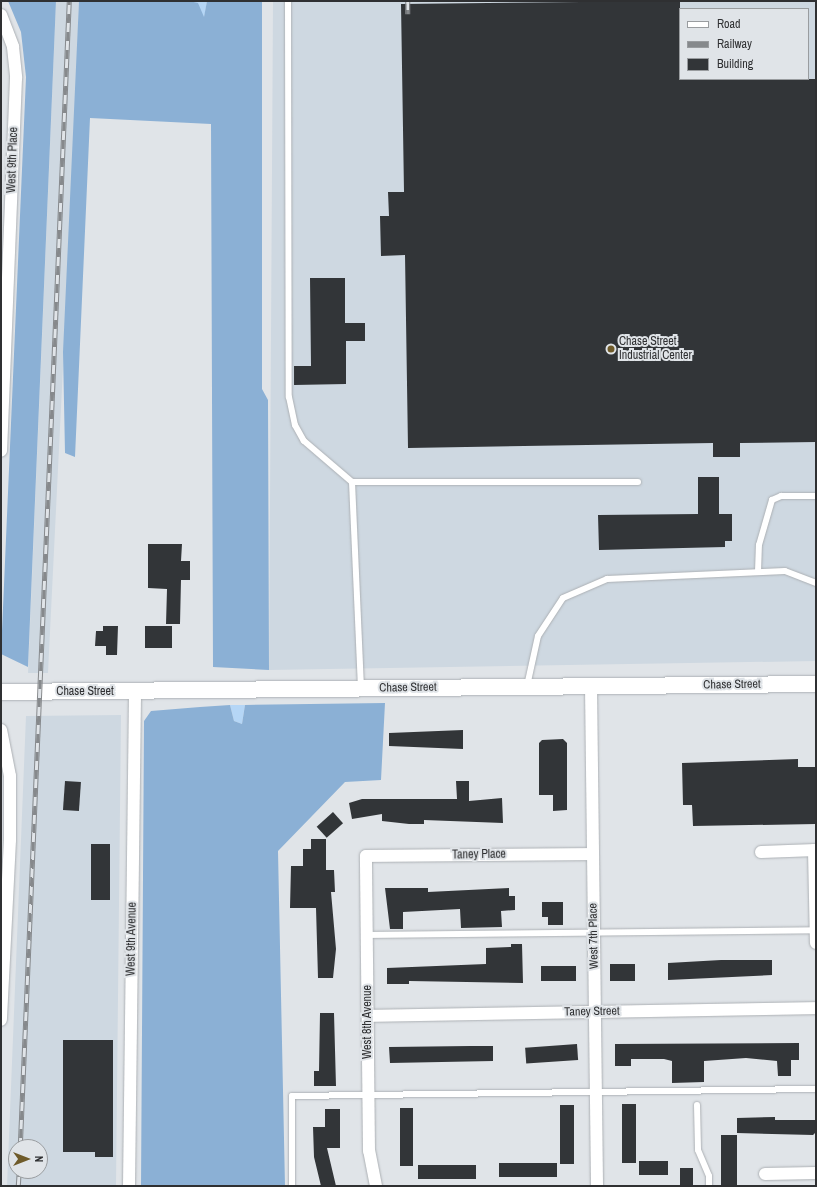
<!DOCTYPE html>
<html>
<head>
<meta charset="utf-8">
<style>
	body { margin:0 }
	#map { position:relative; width:817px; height:1187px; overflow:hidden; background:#e0e4e8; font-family:"Archivo Narrow",sans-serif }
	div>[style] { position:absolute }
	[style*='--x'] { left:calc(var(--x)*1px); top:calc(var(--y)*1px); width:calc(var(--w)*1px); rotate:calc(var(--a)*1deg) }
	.built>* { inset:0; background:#ced8e1 }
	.green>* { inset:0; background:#b5d6f6 }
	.forest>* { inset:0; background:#8bb0d5 }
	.building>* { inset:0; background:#323538; transform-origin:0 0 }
	.roads { filter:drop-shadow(0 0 1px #acb0b4) drop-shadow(0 0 1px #acb0b4) }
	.service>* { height:6px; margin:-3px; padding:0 3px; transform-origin:3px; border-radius:3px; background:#fff }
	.minor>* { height:12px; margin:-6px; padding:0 6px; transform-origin:6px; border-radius:6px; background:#fff }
	.tertiary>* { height:16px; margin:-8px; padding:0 8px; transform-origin:8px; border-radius:8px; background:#fff }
	.rail>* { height:4.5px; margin-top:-2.25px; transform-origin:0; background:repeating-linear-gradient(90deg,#e0e4e8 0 9px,#86898c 0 18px); box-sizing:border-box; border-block:1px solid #86898c }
	.dots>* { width:11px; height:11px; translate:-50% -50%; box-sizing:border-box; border:2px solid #e0e4e8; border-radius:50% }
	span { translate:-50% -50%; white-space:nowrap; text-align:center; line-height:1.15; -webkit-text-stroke:4px #e0e4e8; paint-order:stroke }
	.street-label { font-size:12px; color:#2f3032 }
	.poi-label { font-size:12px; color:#2f3032 }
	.left { translate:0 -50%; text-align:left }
	.frame { position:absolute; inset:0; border:2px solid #2f3032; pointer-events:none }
	.legend { position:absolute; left:679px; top:8px; width:130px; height:72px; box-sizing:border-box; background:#e0e4e8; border:1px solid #999c9f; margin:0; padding:5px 7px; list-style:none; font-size:12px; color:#2f3032 }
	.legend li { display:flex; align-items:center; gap:8px; height:20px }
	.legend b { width:20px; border:1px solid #999c9f }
	.north { position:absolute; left:8px; top:1139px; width:40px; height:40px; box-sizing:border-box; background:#e0e4e8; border:1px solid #999c9f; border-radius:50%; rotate:90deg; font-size:11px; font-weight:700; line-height:16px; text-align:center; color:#2f3032 }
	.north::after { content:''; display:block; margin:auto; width:14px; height:18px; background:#6f5b2a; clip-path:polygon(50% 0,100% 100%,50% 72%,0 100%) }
</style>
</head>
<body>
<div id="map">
	<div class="built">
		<i style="clip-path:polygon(56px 1px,79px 1px,75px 123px,48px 673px,28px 673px)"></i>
		<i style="clip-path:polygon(evenodd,273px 1px,816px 1px,816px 661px,269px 670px,273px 1px,680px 9px,808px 9px,808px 79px,680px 79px,680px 9px)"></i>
		<i style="clip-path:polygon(evenodd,121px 715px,116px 1186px,7px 1186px,26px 716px,121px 715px,16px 1147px,40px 1147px,40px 1171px,16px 1171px,16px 1147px)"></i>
	</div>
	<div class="green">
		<i style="clip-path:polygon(189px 1px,207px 1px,204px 18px,190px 2px)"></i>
		<i style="clip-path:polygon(230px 705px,245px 705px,242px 724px,234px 721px)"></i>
	</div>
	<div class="forest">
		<i style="clip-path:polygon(8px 1px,56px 1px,28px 667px,1px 654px,26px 77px,21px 32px)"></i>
		<i style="clip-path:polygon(79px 1px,189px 1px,198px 3px,204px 17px,207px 1px,262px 1px,262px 389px,268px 400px,269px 670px,213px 667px,211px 124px,90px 118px,75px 457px,65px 453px,63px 352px)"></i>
		<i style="clip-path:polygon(385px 703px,381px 780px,345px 782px,278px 851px,285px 1186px,141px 1186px,144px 721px,151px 711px,200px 707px,230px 705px,234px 721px,242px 724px,245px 705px)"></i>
	</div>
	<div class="building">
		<i style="clip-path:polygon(680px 1px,680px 79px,816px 79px,816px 442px,740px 443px,740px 457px,713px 457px,713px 443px,408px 448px,405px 255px,381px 256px,380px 216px,389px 216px,388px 192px,404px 192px,401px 4px)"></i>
		<i style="clip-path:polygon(310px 278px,345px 278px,345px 323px,365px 323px,365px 341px,346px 341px,346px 384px,294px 385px,294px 366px,311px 366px)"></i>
		<i style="clip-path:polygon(698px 477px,719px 477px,719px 514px,732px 514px,732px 541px,725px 541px,725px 547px,599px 550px,598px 515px,698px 514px)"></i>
		<i style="clip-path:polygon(148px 544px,182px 544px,181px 561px,190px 561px,190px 580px,181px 580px,180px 624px,166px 624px,167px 589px,148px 588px)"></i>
		<i style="clip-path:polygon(103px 626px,118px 626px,117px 655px,106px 655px,106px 646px,95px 646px,96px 631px,103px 631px)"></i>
		<i style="left:145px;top:626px;width:27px;height:22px"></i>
		<i style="clip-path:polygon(463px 730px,463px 749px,389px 746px,389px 733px)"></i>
		<i style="clip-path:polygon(563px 739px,567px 743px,567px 810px,553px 811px,553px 795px,539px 795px,539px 743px,542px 740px)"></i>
		<i style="clip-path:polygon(798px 759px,798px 767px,816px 767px,816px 824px,693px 826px,692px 805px,683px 805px,682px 763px)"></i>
		<i style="left:65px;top:781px;width:16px;height:29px;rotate:4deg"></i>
		<i style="clip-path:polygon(456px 781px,469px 781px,469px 801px,502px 798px,503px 823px,424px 820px,424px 824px,409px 824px,382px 821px,382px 814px,352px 819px,349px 803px,362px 799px,457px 799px)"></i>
		<i style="left:333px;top:812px;width:15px;height:22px;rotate:48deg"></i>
		<i style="clip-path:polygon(311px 839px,326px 839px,326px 870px,334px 870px,335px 892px,331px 892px,336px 949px,333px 978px,318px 978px,316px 908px,290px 908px,291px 866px,303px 866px,303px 849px,311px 849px)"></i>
		<i style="left:91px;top:844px;width:19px;height:56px"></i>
		<i style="clip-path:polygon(385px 888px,428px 888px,428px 892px,509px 888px,509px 896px,515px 896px,515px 910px,501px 911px,502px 927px,461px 928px,460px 909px,403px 912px,403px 929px,390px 929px)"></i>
		<i style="clip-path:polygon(542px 902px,563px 902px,563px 925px,548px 925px,548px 917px,542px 917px)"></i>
		<i style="clip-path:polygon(511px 944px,522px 944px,523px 983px,409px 981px,409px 984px,387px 984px,387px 968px,486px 964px,486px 948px,511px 947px)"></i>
		<i style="clip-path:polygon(721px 960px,772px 960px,772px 975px,668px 980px,668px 963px)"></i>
		<i style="left:610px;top:964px;width:25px;height:17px"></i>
		<i style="left:541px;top:966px;width:35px;height:15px"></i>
		<i style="clip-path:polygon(320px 1013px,334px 1013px,336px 1086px,314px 1086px,314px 1071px,319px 1071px)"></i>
		<i style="clip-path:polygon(63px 1040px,113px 1040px,113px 1157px,95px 1157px,95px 1152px,63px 1152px)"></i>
		<i style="clip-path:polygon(799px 1043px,799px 1060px,791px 1060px,791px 1076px,778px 1076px,777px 1061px,746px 1058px,704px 1061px,704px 1082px,672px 1083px,672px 1061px,664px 1059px,631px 1059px,631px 1066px,615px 1066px,615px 1044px)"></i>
		<i style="left:577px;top:1044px;width:16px;height:52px;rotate:86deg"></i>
		<i style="clip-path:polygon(470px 1046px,493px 1046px,493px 1061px,390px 1063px,389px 1047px)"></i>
		<i style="left:622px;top:1104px;width:14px;height:59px"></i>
		<i style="left:560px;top:1105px;width:14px;height:59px"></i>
		<i style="left:400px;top:1108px;width:13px;height:58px"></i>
		<i style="clip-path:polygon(325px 1109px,340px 1109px,340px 1148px,327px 1148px,336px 1186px,321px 1186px,314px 1157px,313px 1127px,325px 1127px)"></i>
		<i style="clip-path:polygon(775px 1117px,775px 1120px,816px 1120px,816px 1132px,813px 1135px,737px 1133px,737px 1118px)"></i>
		<i style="left:737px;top:1135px;width:51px;height:16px;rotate:90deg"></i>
		<i style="left:639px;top:1161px;width:29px;height:14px"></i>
		<i style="left:557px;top:1163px;width:14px;height:58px;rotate:90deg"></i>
		<i style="left:418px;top:1165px;width:58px;height:14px"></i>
		<i style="left:680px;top:1168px;width:13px;height:18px"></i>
	</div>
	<div class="roads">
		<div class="service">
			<i style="--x:288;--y:1;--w:396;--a:89.9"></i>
			<i style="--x:289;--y:397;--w:29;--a:78"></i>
			<i style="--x:295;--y:425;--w:18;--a:61"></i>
			<i style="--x:304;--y:441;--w:63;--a:40.5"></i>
			<i style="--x:352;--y:482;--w:206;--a:87.5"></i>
			<i style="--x:352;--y:482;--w:286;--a:0"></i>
			<i style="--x:758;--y:572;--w:27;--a:-88"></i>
			<i style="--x:759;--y:545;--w:47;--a:-73.9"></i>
			<i style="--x:772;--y:500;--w:10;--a:-24"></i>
			<i style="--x:781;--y:496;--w:35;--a:0"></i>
			<i style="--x:527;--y:686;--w:51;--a:-77.6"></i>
			<i style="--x:538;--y:636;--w:45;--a:-56.7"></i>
			<i style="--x:563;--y:598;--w:48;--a:-23.4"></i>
			<i style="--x:607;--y:579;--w:178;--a:-2.6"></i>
			<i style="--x:785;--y:571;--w:33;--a:21"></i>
			<i style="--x:367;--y:935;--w:449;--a:-0.6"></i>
			<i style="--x:697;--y:1105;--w:45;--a:88.7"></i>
			<i style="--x:698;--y:1150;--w:28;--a:67"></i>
			<i style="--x:709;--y:1176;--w:10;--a:90"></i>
			<i style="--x:292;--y:1186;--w:90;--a:-90"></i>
			<i style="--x:292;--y:1096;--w:524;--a:-0.77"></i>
		</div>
		<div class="minor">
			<i style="--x:1;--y:15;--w:34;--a:69"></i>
			<i style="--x:13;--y:47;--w:31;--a:84"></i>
			<i style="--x:16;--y:78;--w:373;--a:92.3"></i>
			<i style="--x:591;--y:686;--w:500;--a:89.31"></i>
			<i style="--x:1;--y:730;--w:47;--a:78.9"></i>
			<i style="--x:10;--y:776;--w:64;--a:90"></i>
			<i style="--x:10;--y:840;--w:180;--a:92.9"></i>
			<i style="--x:814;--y:850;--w:93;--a:88.8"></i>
			<i style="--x:761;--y:852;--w:55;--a:-2.1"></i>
			<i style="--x:368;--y:1016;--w:448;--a:-1"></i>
			<i style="--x:765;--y:1174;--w:51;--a:-1.1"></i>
			<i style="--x:129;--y:1186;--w:495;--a:-89.3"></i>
			<i style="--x:376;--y:1186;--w:36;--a:-101"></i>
			<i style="--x:369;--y:1151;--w:295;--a:-90.6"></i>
			<i style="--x:366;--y:856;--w:226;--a:-0.5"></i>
		</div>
		<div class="tertiary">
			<i style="--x:1;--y:692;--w:815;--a:-0.56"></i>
		</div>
	</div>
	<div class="rail">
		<i style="--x:408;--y:1;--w:13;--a:90"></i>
		<i style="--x:20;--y:1147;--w:1147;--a:-87.55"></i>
		<i style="--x:18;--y:1186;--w:15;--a:-86"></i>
	</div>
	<div class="dots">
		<i style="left:611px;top:349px;background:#6f5b2a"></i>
	</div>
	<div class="street-label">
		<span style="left:13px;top:160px;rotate:-88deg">West 9th Place</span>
		<span style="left:732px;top:685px;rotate:-1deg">Chase Street</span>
		<span style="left:408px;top:688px;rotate:-1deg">Chase Street</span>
		<span style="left:85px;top:692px">Chase Street</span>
		<span style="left:479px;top:855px;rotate:-1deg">Taney Place</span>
		<span style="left:594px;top:936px;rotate:-91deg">West 7th Place</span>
		<span style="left:132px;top:939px;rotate:-89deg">West 9th Avenue</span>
		<span style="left:592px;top:1012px;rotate:-1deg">Taney Street</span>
		<span style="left:368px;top:1022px;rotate:-90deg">West 8th Avenue</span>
	</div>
	<div class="poi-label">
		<span class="left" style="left:619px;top:349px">Chase Street<br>Industrial Center</span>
	</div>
	<div class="frame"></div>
	<ul class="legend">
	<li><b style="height:5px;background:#fff"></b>Road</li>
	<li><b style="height:5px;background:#86898c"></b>Railway</li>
	<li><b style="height:11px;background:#323538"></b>Building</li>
	</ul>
	<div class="north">N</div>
</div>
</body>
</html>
